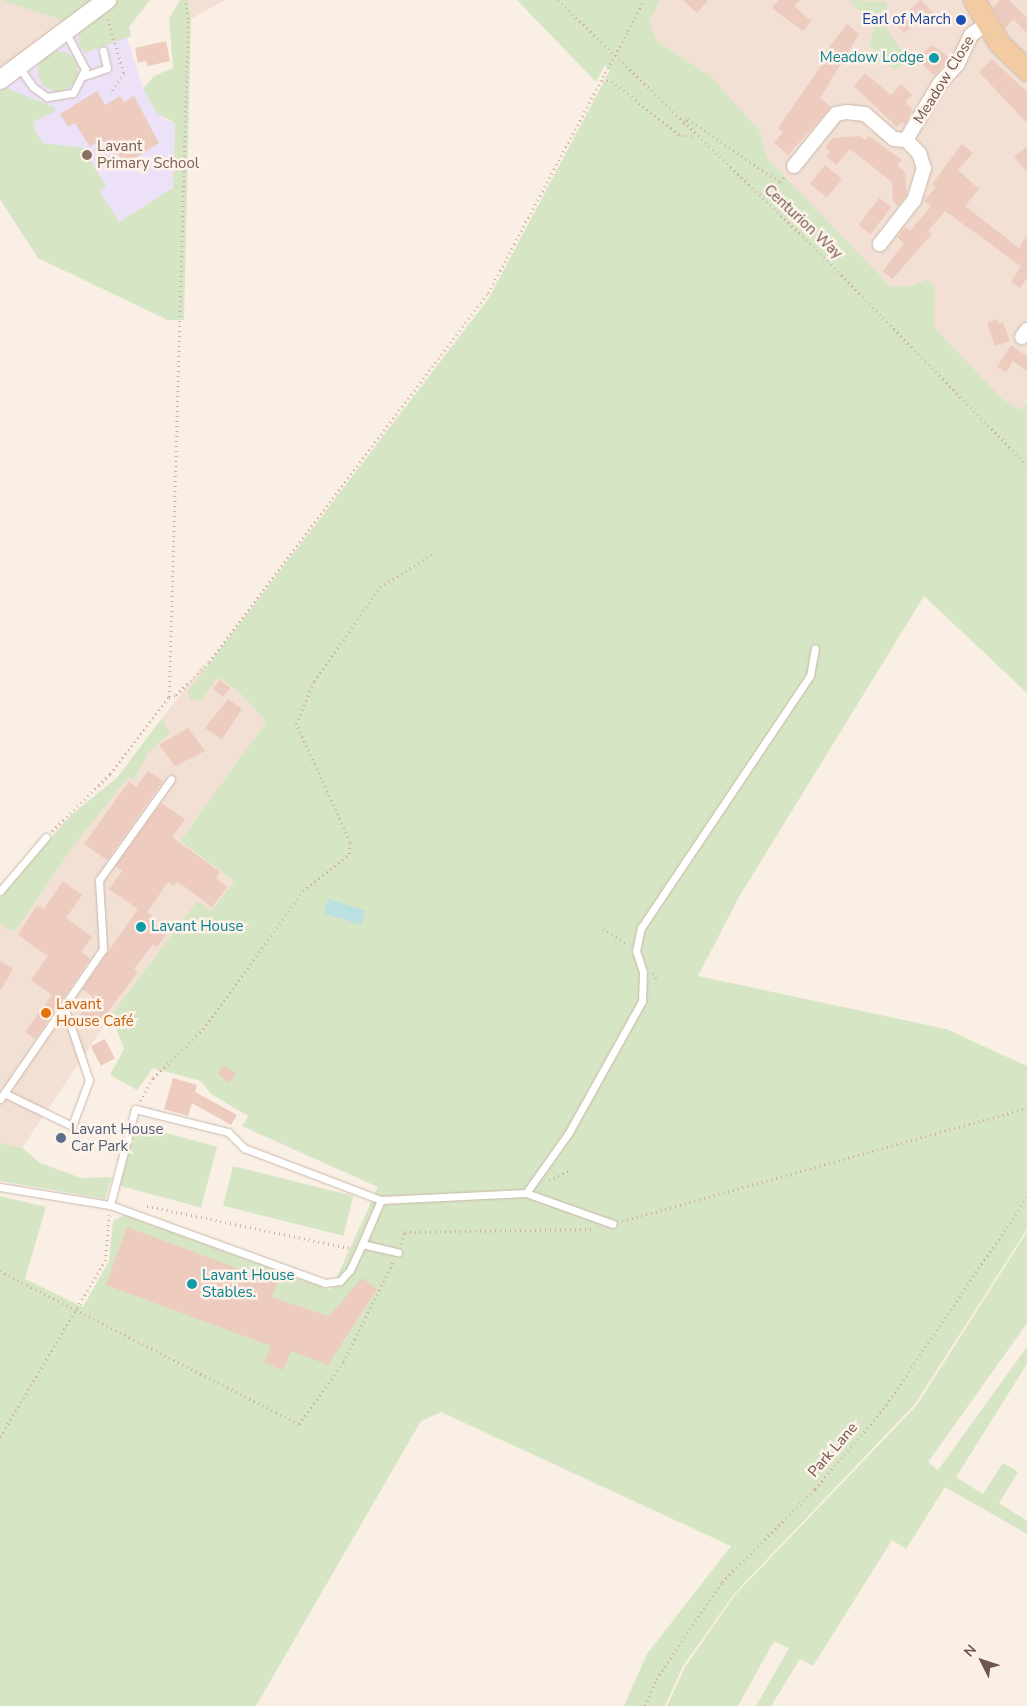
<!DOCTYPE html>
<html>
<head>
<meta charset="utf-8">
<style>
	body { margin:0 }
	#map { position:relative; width:1027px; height:1706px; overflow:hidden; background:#faefe4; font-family:"Nunito Sans",sans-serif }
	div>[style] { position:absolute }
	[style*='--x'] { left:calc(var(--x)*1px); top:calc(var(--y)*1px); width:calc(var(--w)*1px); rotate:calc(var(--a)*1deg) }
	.residential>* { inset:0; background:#f1e0d3 }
	.education>* { inset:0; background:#ece1f6 }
	.green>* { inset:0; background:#d6e6c4; transform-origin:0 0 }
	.round { border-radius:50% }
	.water>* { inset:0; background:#bae0e1; transform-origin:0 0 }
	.building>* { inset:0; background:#edcbbe; transform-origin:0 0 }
	.path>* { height:2.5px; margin-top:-1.25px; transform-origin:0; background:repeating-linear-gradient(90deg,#d1aea2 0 1px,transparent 0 5px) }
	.roads { filter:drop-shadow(0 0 1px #cab6ab) drop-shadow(0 0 1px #cab6ab) }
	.service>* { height:7px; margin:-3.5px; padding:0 3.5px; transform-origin:3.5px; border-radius:3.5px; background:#fff }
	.minor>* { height:14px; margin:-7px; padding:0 7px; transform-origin:7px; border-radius:7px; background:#fff }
	.tertiary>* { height:18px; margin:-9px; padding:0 9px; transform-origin:9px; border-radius:9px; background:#fff }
	.primary>* { height:21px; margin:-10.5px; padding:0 10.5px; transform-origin:10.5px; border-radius:10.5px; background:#f3cba2 }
	.path-bridge>* { height:2.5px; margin-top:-1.25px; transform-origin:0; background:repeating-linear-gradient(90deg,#d1aea2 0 1px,transparent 0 5px) }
	.dots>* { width:14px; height:14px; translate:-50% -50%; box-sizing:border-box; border:2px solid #fdf3ea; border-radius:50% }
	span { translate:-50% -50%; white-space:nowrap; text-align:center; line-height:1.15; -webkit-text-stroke:5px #fdf3ea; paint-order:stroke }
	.transit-label { font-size:15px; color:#164399 }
	.right { translate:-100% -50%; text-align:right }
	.culture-label { font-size:15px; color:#0d838f }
	.left { translate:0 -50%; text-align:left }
	.street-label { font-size:15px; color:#70554c }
	.education-label { font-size:15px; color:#785e54 }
	.food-label { font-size:15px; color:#c56008 }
	.service-label { font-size:15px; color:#4e5e75 }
	.north { position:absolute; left:957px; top:1636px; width:50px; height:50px; -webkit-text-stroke:4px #fdf3ea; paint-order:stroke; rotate:311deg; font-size:14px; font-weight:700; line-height:20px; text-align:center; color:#70554c }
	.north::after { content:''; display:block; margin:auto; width:18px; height:22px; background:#70554c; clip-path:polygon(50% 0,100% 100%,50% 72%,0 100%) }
</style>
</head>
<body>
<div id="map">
	<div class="residential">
		<i style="clip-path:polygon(0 0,71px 23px,0 75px)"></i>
		<i style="clip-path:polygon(188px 0,225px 0,191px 19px)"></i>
		<i style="clip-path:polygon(584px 0,1027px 0,1027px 448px)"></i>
		<i style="clip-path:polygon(203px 665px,240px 693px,266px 722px,180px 841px,234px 881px,211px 911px,197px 901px,111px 1015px,22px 1148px,0 1143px,0 897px,70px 816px,117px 778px)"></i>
	</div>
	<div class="education">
		<i style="clip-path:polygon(116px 0,143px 89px,164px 119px,175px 123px,168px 320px,38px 258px,0 199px,0 87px)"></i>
	</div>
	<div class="green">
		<i style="clip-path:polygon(0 0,101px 0,71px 23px)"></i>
		<i style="clip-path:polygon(116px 0,150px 0,129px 27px,131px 36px,85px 53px,79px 45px,79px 28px)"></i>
		<i style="clip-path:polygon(180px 0,188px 0,191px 19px,184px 320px,168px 320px,38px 258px,0 199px,0 91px,7px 88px,54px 107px,56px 111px,33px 122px,36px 133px,43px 143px,83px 148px,106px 186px,99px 191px,119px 222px,173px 188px,175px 123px,157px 113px,143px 89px,154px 76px,173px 68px,169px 18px)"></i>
		<i style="clip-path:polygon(517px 0,660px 0,649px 21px,657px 41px,710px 76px,759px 130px,767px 158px,890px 286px,911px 286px,927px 280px,935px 286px,934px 327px,1002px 399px,1020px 410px,1027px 404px,1027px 693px,924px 596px,739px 897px,698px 976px,946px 1029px,1027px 1066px,1027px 1229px,915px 1404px,734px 1594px,683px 1666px,665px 1706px,624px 1706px,647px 1654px,731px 1546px,441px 1412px,421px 1421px,256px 1706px,0 1706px,0 1196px,46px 1207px,25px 1279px,83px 1307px,109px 1261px,113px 1221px,125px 1215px,331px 1290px,378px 1187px,242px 1126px,248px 1116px,211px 1094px,201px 1081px,153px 1068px,137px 1090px,110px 1075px,124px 1049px,111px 1015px,197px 901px,211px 911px,234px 881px,180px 841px,266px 722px,240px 693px,218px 677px,201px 701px,190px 700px,188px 691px,489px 298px,610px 70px,605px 65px,596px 82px)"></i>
		<i style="clip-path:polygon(849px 0,887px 2px,887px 29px,902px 51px,901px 65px,895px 71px,869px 45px,875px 26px)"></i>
		<i class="round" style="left:38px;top:51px;width:40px;height:40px"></i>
		<i style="clip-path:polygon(162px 718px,170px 733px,148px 753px,134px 780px,128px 778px,74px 845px,16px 930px,8px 930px,0 923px,0 897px,70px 816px,117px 778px)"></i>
		<i style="left:136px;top:1125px;width:84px;height:63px;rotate:15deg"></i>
		<i style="clip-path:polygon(0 1143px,22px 1148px,40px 1163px,81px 1178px,112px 1177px,105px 1199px,0 1181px)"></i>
		<i style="left:233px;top:1166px;width:124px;height:41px;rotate:14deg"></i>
		<i style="clip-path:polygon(1027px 1232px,1027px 1323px,928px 1462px,938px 1470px,1027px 1347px,1027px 1364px,956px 1477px,983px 1494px,1003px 1463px,1018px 1472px,999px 1503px,1027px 1521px,1027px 1534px,945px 1487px,906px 1549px,892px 1540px,813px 1666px,800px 1659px,771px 1706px,756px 1706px,789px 1648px,774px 1641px,738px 1706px,667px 1706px,685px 1667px,735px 1595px,917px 1405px)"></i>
	</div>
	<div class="water">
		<i style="left:328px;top:899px;width:39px;height:15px;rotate:17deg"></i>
	</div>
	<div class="building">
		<i style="clip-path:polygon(683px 0,708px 0,697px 13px)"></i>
		<i style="clip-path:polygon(779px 0,800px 0,794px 6px,811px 21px,803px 31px,772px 8px)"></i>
		<i style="clip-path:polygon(921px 0,934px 14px,924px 23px,920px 18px,904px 33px,895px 23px)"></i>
		<i style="clip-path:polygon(1000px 0,1009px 0,1027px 18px,1027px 33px,1013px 19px,1005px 29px,993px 8px)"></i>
		<i style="clip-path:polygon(847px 24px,859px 34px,820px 98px,831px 107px,788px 155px,774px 143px,783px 132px,778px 128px,824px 62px,820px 59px)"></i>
		<i style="clip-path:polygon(166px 41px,170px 61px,148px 66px,146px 61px,138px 63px,135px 48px)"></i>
		<i style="clip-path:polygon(932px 45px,950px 58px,934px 76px,917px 58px)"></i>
		<i style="clip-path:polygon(992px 59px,1027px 92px,1027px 123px,979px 72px)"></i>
		<i style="clip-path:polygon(865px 73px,891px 95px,901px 84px,912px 95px,905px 102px,912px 109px,905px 125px,902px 122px,897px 127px,854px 86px)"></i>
		<i style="clip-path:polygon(97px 91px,105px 105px,120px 96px,124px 102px,134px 96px,159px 143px,125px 165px,118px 154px,113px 157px,102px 139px,90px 147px,75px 123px,68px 127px,60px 114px)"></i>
		<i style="clip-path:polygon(859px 136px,865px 140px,869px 136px,902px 160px,897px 166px,905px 172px,907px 194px,898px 206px,893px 201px,892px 182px,850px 149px,836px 165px,826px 156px,830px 152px,825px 147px,833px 138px)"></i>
		<i style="clip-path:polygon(962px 144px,973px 153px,958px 170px,979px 189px,965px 206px,1019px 248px,1027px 235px,1027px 278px,1020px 288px,1011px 282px,1021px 266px,945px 211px,928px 231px,932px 234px,892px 279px,883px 271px,904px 243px,897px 237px,906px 227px,910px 231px,931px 206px,924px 201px,936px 187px,932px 184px)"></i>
		<i style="clip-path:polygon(1027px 146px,1027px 172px,1014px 157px)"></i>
		<i style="left:825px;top:165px;width:22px;height:24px;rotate:39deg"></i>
		<i style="left:879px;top:198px;width:15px;height:34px;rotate:37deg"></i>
		<i style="clip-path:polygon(997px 319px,998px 324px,1003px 322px,1010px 341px,995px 346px,987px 323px)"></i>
		<i style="clip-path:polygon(1011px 345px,1027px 356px,1027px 371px,1013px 361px,1006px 372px,997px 367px)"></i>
		<i style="left:220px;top:680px;width:13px;height:11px;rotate:39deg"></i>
		<i style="clip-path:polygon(228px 699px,242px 709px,222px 739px,205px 728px)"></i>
		<i style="clip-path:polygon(188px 728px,205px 751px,175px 766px,159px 745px)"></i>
		<i style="clip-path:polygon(148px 771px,163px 781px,107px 860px,84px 844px,129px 781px,136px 787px)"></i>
		<i style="clip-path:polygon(161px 803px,185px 819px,172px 837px,220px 872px,216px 878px,227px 887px,212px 907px,177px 881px,174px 886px,168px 882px,147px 912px,152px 916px,149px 920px,167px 933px,157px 947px,153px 944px,134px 969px,138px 972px,95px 1028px,79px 1016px,93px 997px,82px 989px,138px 909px,109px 889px,122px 871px,115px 866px)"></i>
		<i style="clip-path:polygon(63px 881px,82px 895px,66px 918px,92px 937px,81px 952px,90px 959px,35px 1039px,25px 1032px,52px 995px,31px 980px,48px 956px,18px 935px,37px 905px,44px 909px)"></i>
		<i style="clip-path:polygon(0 961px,13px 969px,0 991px)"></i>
		<i style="left:105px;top:1039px;width:22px;height:16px;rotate:63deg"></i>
		<i style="left:224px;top:1065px;width:15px;height:11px;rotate:37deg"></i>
		<i style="clip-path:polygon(173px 1078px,197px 1085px,195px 1092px,237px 1115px,231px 1125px,192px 1103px,188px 1116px,164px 1109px)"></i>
		<i style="clip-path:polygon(127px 1227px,277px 1283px,272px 1297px,329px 1316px,362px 1278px,377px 1289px,328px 1365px,291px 1351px,283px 1370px,264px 1363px,271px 1346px,106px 1285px)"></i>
	</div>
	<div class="path">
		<i style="--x:558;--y:0;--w:370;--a:44"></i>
		<i style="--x:824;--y:257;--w:291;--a:45.7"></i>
		<i style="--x:108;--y:19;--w:56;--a:73.5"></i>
		<i style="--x:124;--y:73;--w:25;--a:124"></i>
		<i style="--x:628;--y:31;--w:35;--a:-63"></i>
		<i style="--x:602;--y:81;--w:10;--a:0"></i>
		<i style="--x:612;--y:81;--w:88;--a:38.6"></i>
		<i style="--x:681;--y:136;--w:14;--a:0"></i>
		<i style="--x:683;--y:124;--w:7;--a:-45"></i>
		<i style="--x:688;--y:119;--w:112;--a:34.4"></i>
		<i style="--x:780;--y:182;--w:8;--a:-50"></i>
		<i style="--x:169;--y:697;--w:7;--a:-16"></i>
		<i style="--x:176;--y:695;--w:47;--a:-45"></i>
		<i style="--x:209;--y:662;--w:463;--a:-52.9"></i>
		<i style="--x:488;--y:293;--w:249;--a:-62"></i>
		<i style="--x:52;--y:831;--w:81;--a:-44.5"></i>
		<i style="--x:110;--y:774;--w:97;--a:-52.5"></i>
		<i style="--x:169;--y:697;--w:678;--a:-88.39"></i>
		<i style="--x:188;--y:19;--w:19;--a:-99"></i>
		<i style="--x:603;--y:929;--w:28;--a:32"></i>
		<i style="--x:653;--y:973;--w:7;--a:56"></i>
		<i style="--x:140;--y:1101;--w:26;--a:-61"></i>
		<i style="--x:153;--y:1078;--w:70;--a:-44.4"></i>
		<i style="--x:203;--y:1029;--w:170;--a:-54.1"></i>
		<i style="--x:303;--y:891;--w:59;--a:-38.8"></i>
		<i style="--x:349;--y:854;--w:12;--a:-85"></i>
		<i style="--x:350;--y:842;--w:130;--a:-114.6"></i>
		<i style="--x:296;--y:724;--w:47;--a:-67.3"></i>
		<i style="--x:314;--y:681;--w:115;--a:-54.9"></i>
		<i style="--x:380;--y:587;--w:64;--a:-32.2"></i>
		<i style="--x:549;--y:1180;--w:21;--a:-25"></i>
		<i style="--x:147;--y:1206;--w:207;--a:11.7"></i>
		<i style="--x:622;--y:1221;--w:420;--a:-15.6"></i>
		<i style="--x:401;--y:1244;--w:13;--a:-72"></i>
		<i style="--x:405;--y:1232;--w:190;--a:-0.9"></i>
		<i style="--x:0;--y:1271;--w:336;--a:27.1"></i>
		<i style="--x:299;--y:1424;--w:76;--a:-54.6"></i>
		<i style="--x:343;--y:1362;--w:114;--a:-63.4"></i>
		<i style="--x:0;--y:1437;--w:205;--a:-59.2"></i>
		<i style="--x:105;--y:1261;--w:46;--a:-85"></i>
		<i style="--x:645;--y:1706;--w:29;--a:-68"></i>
		<i style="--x:656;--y:1679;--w:117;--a:-55.8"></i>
		<i style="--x:722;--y:1582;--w:132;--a:-45"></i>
		<i style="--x:815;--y:1489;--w:105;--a:-49.6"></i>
		<i style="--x:883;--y:1409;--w:256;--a:-55.8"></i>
	</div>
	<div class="roads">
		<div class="service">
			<i style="--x:19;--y:67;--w:24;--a:55"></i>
			<i style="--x:33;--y:87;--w:17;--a:36"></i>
			<i style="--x:47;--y:97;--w:26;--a:-9"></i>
			<i style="--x:73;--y:93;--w:27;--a:-63"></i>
			<i style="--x:85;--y:69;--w:41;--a:-117.8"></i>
			<i style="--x:84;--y:76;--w:24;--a:-19"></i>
			<i style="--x:107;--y:68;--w:18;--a:-103"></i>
			<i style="--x:0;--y:891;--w:71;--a:-49.6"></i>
			<i style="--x:4;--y:1093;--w:76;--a:25.9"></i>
			<i style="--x:72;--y:1126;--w:49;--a:-69.7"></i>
			<i style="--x:89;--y:1080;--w:78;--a:-108.7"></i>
			<i style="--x:0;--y:1099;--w:182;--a:-55.5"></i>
			<i style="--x:103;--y:949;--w:69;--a:-93.3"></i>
			<i style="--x:99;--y:880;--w:124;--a:-54.5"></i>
			<i style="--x:0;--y:1187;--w:111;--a:9.3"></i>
			<i style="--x:110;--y:1205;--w:229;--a:19.9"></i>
			<i style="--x:325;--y:1283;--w:15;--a:-8"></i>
			<i style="--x:340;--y:1281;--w:15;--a:-48"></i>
			<i style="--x:350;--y:1270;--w:29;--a:-65"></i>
			<i style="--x:362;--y:1244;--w:37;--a:13"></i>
			<i style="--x:526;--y:1193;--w:72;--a:-54.6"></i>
			<i style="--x:568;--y:1134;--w:152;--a:-60.9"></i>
			<i style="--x:642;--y:1001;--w:29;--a:-88"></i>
			<i style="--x:643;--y:972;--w:22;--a:-108"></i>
			<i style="--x:636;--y:951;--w:24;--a:-78"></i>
			<i style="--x:641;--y:928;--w:303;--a:-56.2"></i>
			<i style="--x:810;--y:676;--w:28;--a:-80"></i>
			<i style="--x:381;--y:1200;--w:145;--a:-2.8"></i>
			<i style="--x:526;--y:1193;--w:92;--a:19.6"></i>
			<i style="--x:110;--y:1205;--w:99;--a:-75.4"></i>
			<i style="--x:135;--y:1109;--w:96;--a:13.9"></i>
			<i style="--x:228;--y:1132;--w:23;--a:45"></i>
			<i style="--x:244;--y:1148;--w:147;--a:20.8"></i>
			<i style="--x:381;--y:1200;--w:48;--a:113.4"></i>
		</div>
		<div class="minor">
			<i style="--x:906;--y:140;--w:66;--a:-59.2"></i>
			<i style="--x:940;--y:83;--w:25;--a:-47"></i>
			<i style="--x:957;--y:65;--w:33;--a:-65"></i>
			<i style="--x:971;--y:35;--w:19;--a:-36"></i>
			<i style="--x:794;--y:166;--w:67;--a:-51.1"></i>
			<i style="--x:836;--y:114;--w:10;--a:-11"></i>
			<i style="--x:846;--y:112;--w:19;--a:6"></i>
			<i style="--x:865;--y:114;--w:38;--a:41"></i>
			<i style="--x:894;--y:139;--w:12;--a:5"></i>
			<i style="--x:906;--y:140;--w:18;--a:45"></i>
			<i style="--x:919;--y:153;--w:16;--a:72"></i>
			<i style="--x:924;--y:168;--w:34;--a:107"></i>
			<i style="--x:914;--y:200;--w:56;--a:127.7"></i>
			<i style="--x:1022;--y:337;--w:9;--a:-54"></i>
		</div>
		<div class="tertiary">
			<i style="--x:0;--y:80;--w:134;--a:-36.8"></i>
		</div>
		<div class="primary">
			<i style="--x:974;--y:0;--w:50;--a:59.8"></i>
			<i style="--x:999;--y:43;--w:39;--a:44"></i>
		</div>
	</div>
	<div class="path-bridge">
		<i style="--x:605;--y:73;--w:48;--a:-61.3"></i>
	</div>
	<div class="dots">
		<i style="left:961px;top:20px;background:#1a4fb4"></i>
		<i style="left:934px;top:58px;background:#0f9aa8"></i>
		<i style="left:87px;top:155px;background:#8d6e63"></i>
		<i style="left:141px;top:927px;background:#0f9aa8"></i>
		<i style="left:46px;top:1013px;background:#e8710a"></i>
		<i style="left:61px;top:1138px;background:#5c6f8a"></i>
		<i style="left:192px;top:1284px;background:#0f9aa8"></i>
	</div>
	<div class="transit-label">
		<span class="right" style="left:951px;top:20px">Earl of March</span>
	</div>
	<div class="culture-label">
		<span class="right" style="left:924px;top:58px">Meadow Lodge</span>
		<span class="left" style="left:151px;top:927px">Lavant House</span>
		<span class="left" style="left:202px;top:1284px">Lavant House<br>Stables.</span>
	</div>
	<div class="street-label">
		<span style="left:944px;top:80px;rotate:-58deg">Meadow Close</span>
		<span style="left:803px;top:222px;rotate:43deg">Centurion Way</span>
		<span style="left:833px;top:1450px;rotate:-49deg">Park Lane</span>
	</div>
	<div class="education-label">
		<span class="left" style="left:97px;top:155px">Lavant<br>Primary School</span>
	</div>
	<div class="food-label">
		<span class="left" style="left:56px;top:1013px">Lavant<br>House Café</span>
	</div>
	<div class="service-label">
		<span class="left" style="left:71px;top:1138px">Lavant House<br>Car Park</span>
	</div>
	<div class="north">N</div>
</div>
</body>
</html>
